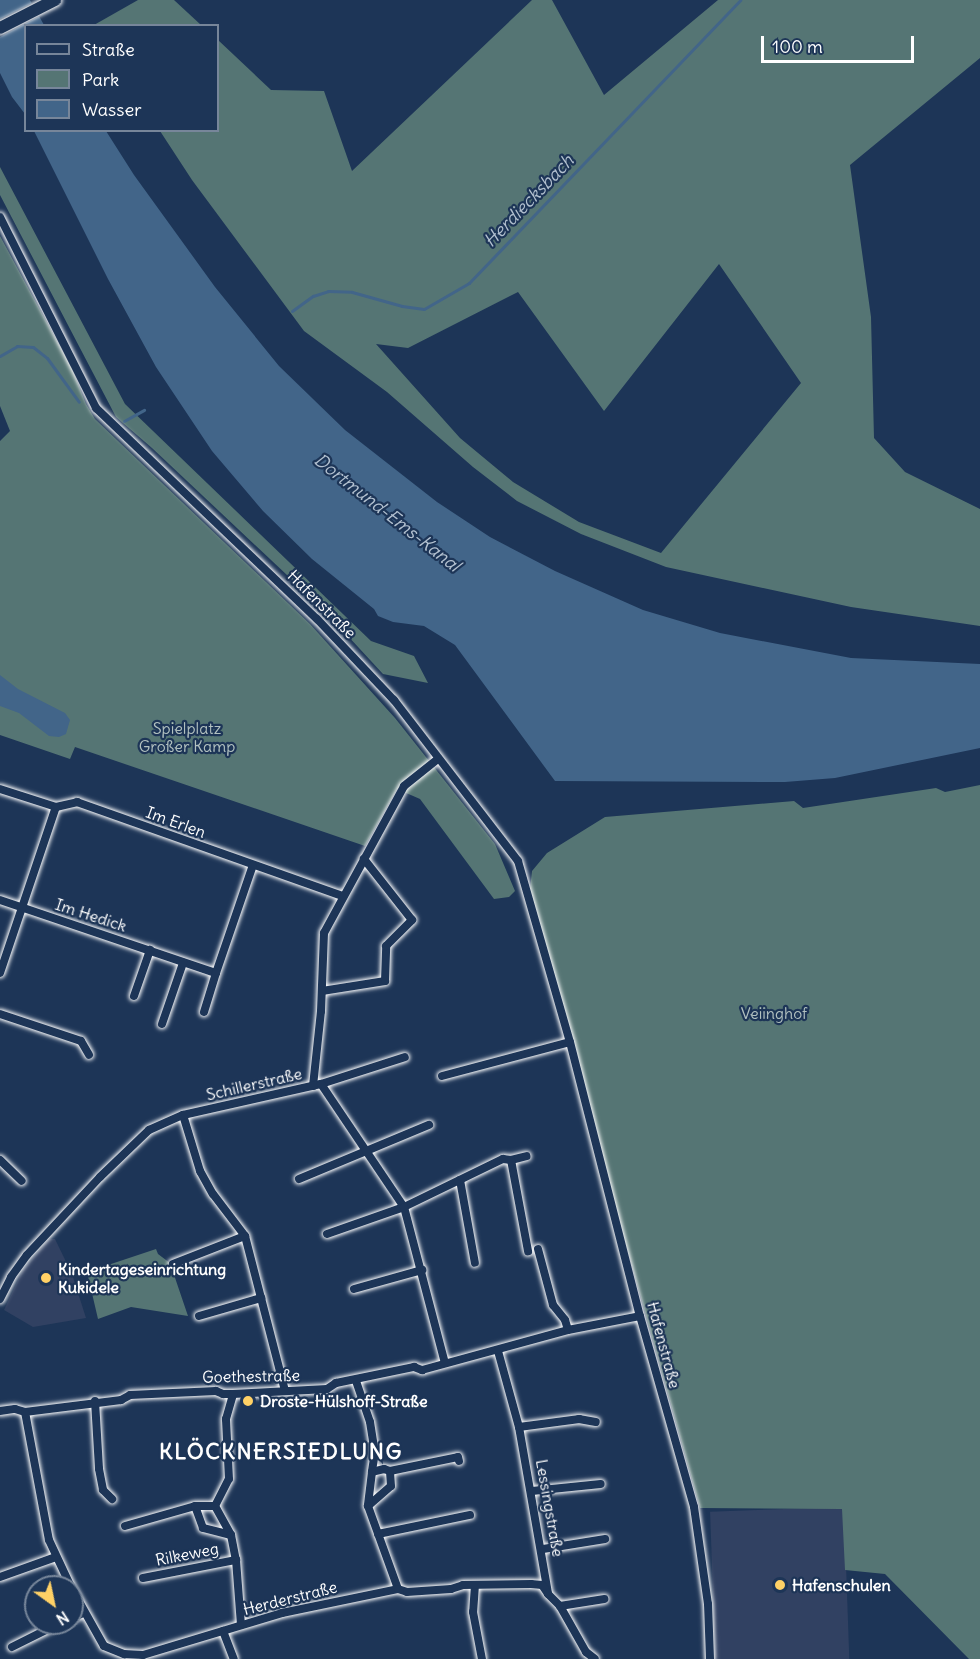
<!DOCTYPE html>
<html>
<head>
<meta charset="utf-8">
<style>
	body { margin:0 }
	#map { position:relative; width:980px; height:1659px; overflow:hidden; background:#1d3557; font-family:Delius,sans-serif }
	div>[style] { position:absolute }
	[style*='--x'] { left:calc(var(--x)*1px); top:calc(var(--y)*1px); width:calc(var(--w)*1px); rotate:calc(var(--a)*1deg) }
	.built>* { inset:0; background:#314162; transform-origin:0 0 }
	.green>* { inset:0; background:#557574 }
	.water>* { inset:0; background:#426589 }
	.pier>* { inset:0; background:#1d3557 }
	.stream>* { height:3px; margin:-1.5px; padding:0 1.5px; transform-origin:1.5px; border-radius:1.5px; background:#426589 }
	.roads { filter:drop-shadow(0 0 2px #fff) drop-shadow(0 0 2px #fff) }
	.street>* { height:8px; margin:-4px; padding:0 4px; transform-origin:4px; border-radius:4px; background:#1d3557 }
	.secondary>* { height:12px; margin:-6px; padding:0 6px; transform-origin:6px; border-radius:6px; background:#1d3557 }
	.dots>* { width:16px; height:16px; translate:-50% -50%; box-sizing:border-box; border:3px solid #1d3557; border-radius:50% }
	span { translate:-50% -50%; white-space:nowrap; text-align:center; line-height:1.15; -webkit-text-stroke:4.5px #1d3557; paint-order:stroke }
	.street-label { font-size:16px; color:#fff }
	.park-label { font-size:16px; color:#b2c1c0 }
	.poi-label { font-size:16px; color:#fff; font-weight:700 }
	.left { translate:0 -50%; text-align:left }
	.water-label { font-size:18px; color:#b3c1d0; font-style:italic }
	.district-label { font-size:22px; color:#fff; font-weight:700; letter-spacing:1.5px }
	.legend { position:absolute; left:24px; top:24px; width:195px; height:108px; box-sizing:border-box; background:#1d3557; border:2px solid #77869a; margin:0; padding:8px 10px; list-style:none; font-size:18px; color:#fff }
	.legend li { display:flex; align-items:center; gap:12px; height:30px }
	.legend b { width:30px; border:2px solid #77869a }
	.north { position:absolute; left:24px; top:1575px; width:60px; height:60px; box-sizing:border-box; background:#1d3557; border:2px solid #77869a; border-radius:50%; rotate:147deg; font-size:16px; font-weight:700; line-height:24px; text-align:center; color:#fff }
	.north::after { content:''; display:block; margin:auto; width:21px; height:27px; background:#ffd166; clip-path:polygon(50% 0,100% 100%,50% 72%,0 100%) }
	.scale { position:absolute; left:761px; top:36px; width:153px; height:27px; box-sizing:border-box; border:3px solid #fff; border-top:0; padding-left:8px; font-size:18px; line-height:21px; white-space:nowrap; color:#fff; -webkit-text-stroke:4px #1d3557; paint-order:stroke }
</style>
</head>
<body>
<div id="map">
	<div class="built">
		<i style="clip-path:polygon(49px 1239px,55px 1239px,72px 1274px,86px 1318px,33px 1327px,4px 1310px,23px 1270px)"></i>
		<i style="left:844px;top:1507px;width:152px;height:134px;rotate:88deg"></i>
	</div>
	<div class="green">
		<i style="clip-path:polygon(138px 0,174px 0,201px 25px,94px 25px)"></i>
		<i style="clip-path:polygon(evenodd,532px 0,552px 0,604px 95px,718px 0,980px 0,980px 58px,850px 165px,871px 317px,874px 438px,905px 472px,980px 509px,980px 626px,851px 607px,666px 567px,581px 534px,517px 501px,473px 467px,387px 392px,304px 331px,192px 180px,160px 131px,218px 130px,218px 40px,271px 90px,324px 91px,352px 171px,532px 0,719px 264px,801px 383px,661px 553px,579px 522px,513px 482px,460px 438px,376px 344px,408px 348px,518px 292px,604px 411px,719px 264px)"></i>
		<i style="clip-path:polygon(0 167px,125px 404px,371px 641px,414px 656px,428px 683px,383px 674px,322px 608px,152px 448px,116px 417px,0 195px)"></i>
		<i style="clip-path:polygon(0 236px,72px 369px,86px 404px,95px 419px,310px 624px,395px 718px,495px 844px,515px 891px,509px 897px,494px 899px,420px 799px,397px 789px,365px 846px,75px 747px,70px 759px,0 735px,0 441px,10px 431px,0 406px)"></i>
		<i style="clip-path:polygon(980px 785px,980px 1659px,969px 1659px,885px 1574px,845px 1570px,842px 1509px,700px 1508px,529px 899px,532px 871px,547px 853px,605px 817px,794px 801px,803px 808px,936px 788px,945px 792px)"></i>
		<i style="clip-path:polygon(156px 1249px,158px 1254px,170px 1263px,188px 1316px,131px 1307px,98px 1319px,87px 1272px)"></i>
	</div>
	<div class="water">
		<i style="clip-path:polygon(0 0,30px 0,44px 25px,26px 26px,25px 114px,12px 97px,0 73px)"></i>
		<i style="clip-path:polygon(34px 131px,106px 131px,134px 175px,215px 287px,279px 366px,345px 430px,437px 502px,490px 537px,555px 571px,643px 610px,720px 633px,851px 658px,980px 664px,980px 748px,835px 778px,785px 782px,555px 781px,455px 645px,424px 626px,393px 622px,378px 616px,374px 609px,312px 559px,263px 511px,212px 451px,156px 367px,108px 279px)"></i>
		<i style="clip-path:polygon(0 675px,18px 689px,65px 713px,70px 720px,66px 734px,59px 737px,49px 736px,19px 713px,0 706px)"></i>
	</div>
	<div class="pier">
		<i style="clip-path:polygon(34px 2px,42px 15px,0 37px,0 19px)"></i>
	</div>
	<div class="stream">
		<i style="--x:292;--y:311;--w:26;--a:-36"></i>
		<i style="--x:313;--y:296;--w:16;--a:-18"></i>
		<i style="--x:328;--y:291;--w:24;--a:2"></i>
		<i style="--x:352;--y:292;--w:52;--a:15.6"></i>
		<i style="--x:402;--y:306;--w:22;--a:8"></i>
		<i style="--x:424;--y:309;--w:52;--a:-30"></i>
		<i style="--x:469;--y:283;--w:392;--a:-46.2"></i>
		<i style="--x:0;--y:356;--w:20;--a:-30"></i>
		<i style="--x:17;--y:346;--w:16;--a:4"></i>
		<i style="--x:33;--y:347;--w:18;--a:38"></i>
		<i style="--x:47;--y:358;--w:54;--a:54"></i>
		<i style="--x:124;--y:421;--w:23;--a:-29"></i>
	</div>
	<div class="roads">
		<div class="street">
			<i style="--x:0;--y:217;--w:214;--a:63.3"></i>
			<i style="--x:96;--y:408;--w:306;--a:43.7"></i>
			<i style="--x:317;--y:619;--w:112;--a:46.5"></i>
			<i style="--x:394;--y:700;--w:203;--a:52.4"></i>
			<i style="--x:518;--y:861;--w:188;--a:74"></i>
			<i style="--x:570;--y:1042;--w:283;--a:75.7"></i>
			<i style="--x:640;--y:1316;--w:198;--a:74.2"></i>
			<i style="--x:694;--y:1507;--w:98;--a:81.8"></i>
			<i style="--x:708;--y:1604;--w:55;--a:87.9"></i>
			<i style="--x:0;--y:789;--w:59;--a:17.8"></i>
			<i style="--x:56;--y:807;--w:22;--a:-13"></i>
			<i style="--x:77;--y:802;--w:281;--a:19.5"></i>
			<i style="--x:0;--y:900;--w:228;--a:18.7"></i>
			<i style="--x:216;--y:973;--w:114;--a:-71.1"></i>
			<i style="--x:0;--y:973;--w:175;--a:-71.4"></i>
			<i style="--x:322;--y:991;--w:64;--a:-9"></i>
			<i style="--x:385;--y:981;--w:35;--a:-88"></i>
			<i style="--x:386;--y:946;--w:37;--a:-45"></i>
			<i style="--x:412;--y:920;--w:78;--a:-128.2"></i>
			<i style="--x:134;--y:996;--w:49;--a:-70.8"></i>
			<i style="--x:204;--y:1012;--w:41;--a:-72.9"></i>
			<i style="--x:0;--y:1014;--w:85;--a:18.4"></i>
			<i style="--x:81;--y:1041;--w:16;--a:60"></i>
			<i style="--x:162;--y:1024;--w:65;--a:-71"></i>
			<i style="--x:442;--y:1076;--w:132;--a:-14.9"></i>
			<i style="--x:321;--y:1084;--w:88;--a:-17.8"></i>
			<i style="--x:313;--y:1086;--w:75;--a:-83.9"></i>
			<i style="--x:321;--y:1011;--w:78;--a:-87.8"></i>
			<i style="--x:324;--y:933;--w:167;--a:-61.4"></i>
			<i style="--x:404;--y:786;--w:43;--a:-38.5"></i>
			<i style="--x:183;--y:1115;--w:59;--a:73.1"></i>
			<i style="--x:200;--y:1171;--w:26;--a:61"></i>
			<i style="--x:213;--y:1194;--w:53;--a:52.7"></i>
			<i style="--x:245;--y:1236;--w:160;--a:75.5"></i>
			<i style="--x:0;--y:1160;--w:30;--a:44"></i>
			<i style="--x:511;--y:1160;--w:16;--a:-14"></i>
			<i style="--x:299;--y:1179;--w:141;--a:-22.6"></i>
			<i style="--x:460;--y:1180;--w:84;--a:79.8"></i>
			<i style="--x:327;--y:1234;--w:82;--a:-19.3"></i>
			<i style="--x:404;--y:1207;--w:110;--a:-25.9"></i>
			<i style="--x:503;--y:1159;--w:8;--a:7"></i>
			<i style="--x:511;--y:1160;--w:93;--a:79.4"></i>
			<i style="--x:538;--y:1249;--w:58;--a:75"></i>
			<i style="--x:553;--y:1305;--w:19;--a:51"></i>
			<i style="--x:565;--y:1320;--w:10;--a:73"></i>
			<i style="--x:173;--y:1264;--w:77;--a:-21.3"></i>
			<i style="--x:354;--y:1289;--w:71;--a:-15.6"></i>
			<i style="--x:0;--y:1299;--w:25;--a:-63"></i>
			<i style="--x:11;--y:1277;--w:27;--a:-54"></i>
			<i style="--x:27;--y:1255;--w:107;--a:-46.9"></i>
			<i style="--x:100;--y:1177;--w:68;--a:-43.8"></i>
			<i style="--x:149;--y:1130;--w:37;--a:-24"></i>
			<i style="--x:183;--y:1115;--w:141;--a:-12.7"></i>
			<i style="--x:321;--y:1084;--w:148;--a:56"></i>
			<i style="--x:404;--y:1207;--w:161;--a:75.3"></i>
			<i style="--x:199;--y:1316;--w:65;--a:-16.2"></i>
			<i style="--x:498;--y:1351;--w:79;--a:74.6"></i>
			<i style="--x:519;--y:1427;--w:169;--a:80.1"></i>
			<i style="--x:548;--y:1594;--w:17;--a:45"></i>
			<i style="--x:560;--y:1606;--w:53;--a:60.5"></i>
			<i style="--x:586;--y:1652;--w:11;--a:38"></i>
			<i style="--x:356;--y:1381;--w:43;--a:71.1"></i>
			<i style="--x:370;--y:1422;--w:30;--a:81"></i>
			<i style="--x:375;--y:1452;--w:20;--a:99"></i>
			<i style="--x:95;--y:1401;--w:68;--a:86.6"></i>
			<i style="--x:99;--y:1469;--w:21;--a:79"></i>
			<i style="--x:103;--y:1490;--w:13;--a:45"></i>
			<i style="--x:0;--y:1411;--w:15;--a:-8"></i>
			<i style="--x:15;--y:1409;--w:10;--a:17"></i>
			<i style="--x:25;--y:1412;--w:97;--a:-7.1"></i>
			<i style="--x:121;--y:1400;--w:10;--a:-29"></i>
			<i style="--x:130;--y:1395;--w:86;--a:-2.7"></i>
			<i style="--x:216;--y:1391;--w:8;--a:23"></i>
			<i style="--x:223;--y:1394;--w:10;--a:0"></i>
			<i style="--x:233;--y:1394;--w:94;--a:-3"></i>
			<i style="--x:327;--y:1389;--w:11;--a:-34"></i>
			<i style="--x:336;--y:1383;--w:80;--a:-11.6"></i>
			<i style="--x:414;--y:1367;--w:9;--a:21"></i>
			<i style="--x:422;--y:1370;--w:151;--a:-15.3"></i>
			<i style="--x:568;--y:1330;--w:73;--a:-11"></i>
			<i style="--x:25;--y:1412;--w:130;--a:79.4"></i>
			<i style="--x:49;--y:1540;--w:52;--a:64.9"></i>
			<i style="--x:519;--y:1427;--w:61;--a:-7.6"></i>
			<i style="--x:579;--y:1419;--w:17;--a:10"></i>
			<i style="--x:390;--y:1471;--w:69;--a:-11.6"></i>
			<i style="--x:458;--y:1457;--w:4;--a:76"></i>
			<i style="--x:532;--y:1491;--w:69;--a:-5.8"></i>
			<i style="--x:215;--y:1506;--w:30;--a:-63"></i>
			<i style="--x:229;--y:1479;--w:60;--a:-92.9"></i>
			<i style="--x:226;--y:1419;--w:26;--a:-74"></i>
			<i style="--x:368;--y:1506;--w:30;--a:-41"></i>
			<i style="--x:391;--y:1486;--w:15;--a:-94"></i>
			<i style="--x:390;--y:1471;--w:6;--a:-162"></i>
			<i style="--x:384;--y:1469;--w:12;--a:166"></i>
			<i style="--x:372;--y:1472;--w:34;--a:97"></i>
			<i style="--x:368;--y:1506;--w:88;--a:70.1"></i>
			<i style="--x:125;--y:1526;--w:73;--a:-15.9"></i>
			<i style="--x:378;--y:1534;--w:94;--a:-11.7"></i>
			<i style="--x:231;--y:1535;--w:29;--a:-166"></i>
			<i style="--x:203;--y:1528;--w:23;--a:-110"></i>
			<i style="--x:195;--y:1506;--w:20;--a:0"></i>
			<i style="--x:215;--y:1506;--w:33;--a:61"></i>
			<i style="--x:231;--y:1535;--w:25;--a:79"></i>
			<i style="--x:236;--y:1560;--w:65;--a:85.6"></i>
			<i style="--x:543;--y:1549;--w:63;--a:-9.2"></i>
			<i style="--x:0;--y:1577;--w:59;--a:-19.7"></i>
			<i style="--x:143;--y:1578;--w:95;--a:-11"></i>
			<i style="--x:475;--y:1585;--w:27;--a:94"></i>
			<i style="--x:473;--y:1612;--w:48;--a:79.2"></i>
			<i style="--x:72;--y:1589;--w:65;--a:60.7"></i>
			<i style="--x:104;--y:1646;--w:22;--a:22"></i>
			<i style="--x:124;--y:1654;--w:19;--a:3"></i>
			<i style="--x:143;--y:1655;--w:145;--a:-16.8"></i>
			<i style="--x:282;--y:1613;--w:118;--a:-11.7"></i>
			<i style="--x:398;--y:1589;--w:9;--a:18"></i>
			<i style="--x:407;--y:1592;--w:44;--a:-3.9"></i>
			<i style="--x:451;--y:1589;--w:13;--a:-18"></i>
			<i style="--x:463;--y:1585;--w:68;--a:-0.8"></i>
			<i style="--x:531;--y:1584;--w:11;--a:5"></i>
			<i style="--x:542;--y:1585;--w:11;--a:56"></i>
			<i style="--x:560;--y:1606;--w:45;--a:-9"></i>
			<i style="--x:72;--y:1618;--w:12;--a:-24"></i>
			<i style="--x:223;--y:1631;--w:30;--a:69"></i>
			<i style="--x:12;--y:1647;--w:54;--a:-26.6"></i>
		</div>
		<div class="secondary">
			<i style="--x:0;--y:28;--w:62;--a:-27"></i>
		</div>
	</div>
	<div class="dots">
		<i style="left:46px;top:1278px;background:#ffd166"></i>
		<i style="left:248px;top:1401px;background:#ffd166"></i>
		<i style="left:780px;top:1585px;background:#ffd166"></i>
	</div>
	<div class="street-label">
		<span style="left:322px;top:604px;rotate:45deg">Hafenstraße</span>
		<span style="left:176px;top:822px;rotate:20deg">Im Erlen</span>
		<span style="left:91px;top:915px;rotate:18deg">Im Hedick</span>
		<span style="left:254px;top:1084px;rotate:-13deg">Schillerstraße</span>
		<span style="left:664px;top:1345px;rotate:75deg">Hafenstraße</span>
		<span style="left:251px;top:1376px;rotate:-1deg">Goethestraße</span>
		<span style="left:550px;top:1508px;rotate:80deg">Lessingstraße</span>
		<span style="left:187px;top:1554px;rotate:-11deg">Rilkeweg</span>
		<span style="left:290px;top:1598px;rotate:-14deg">Herderstraße</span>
	</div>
	<div class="park-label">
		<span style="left:187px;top:737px">Spielplatz<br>Großer Kamp</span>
		<span style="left:774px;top:1013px">Veiinghof</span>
	</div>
	<div class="poi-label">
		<span class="left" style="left:58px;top:1278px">Kindertageseinrichtung<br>Kukidele</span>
		<span class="left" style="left:260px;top:1401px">Droste-Hülshoff-Straße</span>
		<span class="left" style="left:792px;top:1585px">Hafenschulen</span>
	</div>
	<div class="water-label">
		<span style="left:529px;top:201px;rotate:-46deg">Herdiecksbach</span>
		<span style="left:387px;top:513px;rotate:38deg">Dortmund-Ems-Kanal</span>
	</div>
	<div class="district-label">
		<span style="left:281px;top:1452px">KLÖCKNERSIEDLUNG</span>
	</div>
	<ul class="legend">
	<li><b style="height:8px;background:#1d3557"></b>Straße</li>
	<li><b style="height:16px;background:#557574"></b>Park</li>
	<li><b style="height:16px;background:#426589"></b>Wasser</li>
	</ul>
	<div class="north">N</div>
	<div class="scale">100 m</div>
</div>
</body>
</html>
